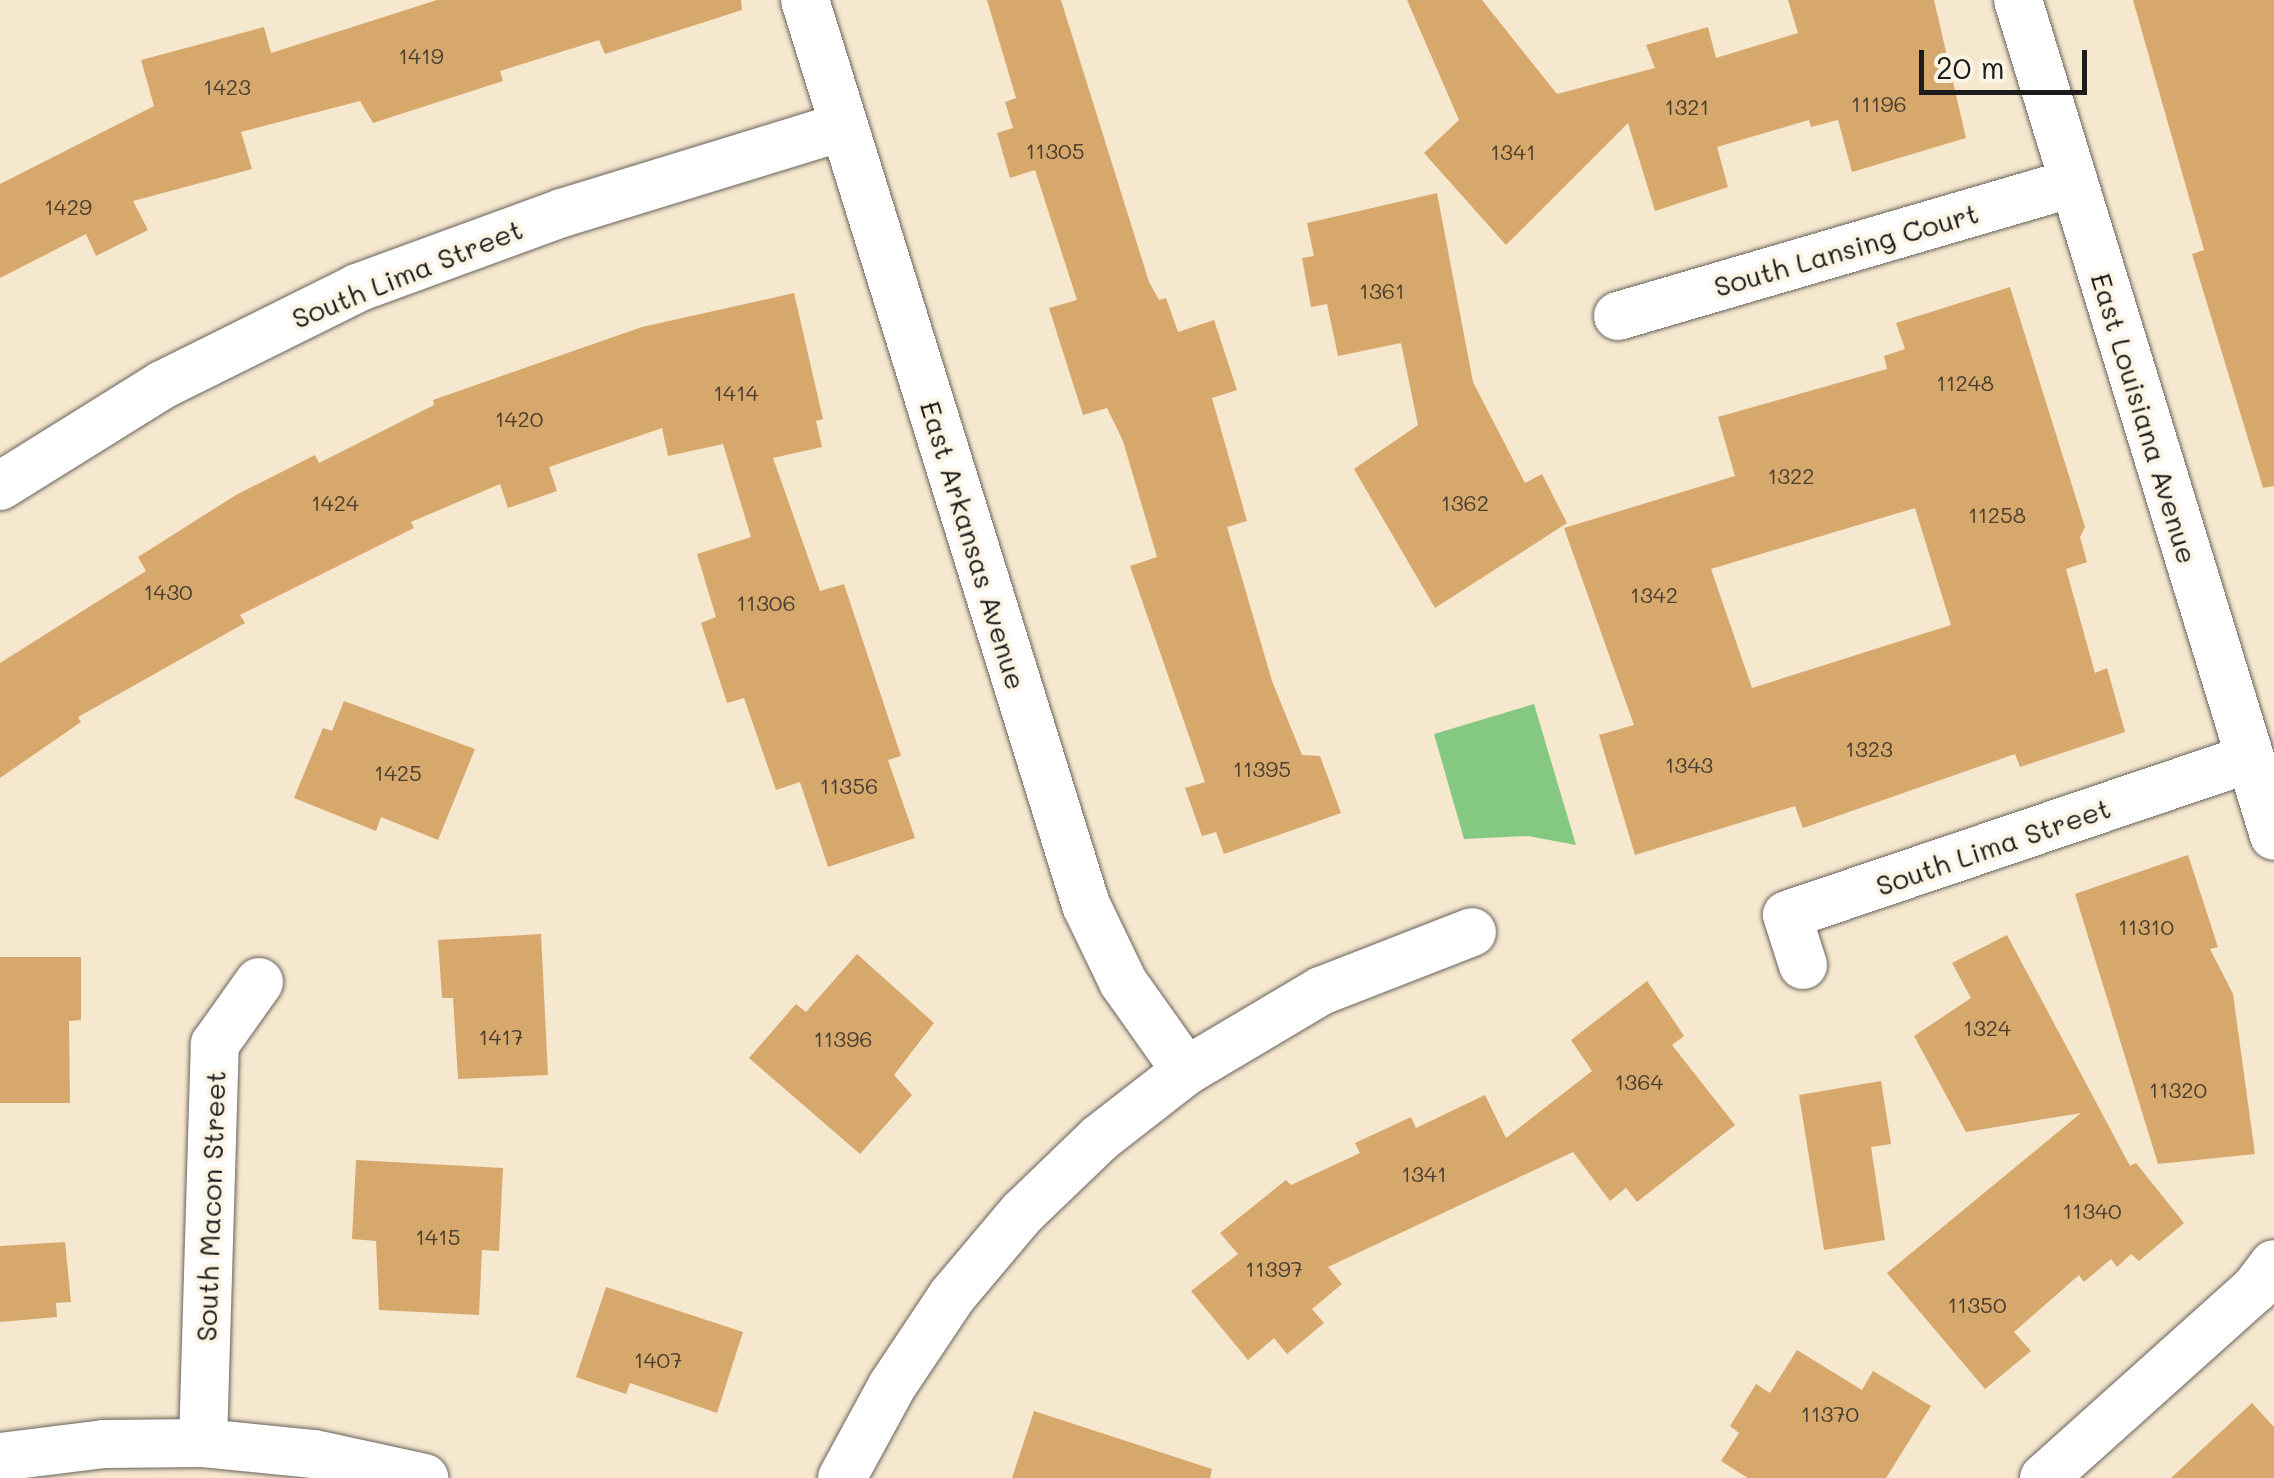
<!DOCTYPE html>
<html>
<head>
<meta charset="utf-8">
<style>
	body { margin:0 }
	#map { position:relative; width:2274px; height:1478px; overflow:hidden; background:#f6e7cf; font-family:Mali,sans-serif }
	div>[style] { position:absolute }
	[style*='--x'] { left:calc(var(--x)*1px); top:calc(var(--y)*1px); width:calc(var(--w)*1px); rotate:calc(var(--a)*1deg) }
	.green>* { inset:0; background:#84c882 }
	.building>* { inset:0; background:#d7a86c }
	.roads { filter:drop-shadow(0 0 2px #68635b) drop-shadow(0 0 2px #68635b) }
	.street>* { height:48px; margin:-24px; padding:0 24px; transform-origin:24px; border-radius:24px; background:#fff }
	span { translate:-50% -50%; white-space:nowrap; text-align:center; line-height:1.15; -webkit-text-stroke:8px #fcf5e5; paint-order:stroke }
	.number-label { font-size:22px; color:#4b3f30 }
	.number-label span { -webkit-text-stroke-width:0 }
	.street-label { font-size:28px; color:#1c1c1c }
	.scale { position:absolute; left:1919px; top:50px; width:168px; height:45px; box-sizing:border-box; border:5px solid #1c1c1c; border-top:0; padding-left:12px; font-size:30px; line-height:35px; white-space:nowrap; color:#1c1c1c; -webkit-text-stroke:8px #fcf5e5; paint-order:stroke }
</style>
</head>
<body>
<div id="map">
	<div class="green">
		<i style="clip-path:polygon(1534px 704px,1576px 845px,1528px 836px,1464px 839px,1434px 734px)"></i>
	</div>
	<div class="building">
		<i style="clip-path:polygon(437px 0,741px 0,742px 10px,605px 54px,599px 40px,500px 71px,503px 81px,373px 123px,360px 101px,241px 132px,252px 169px,133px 201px,148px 230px,96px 256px,86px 234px,0 278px,0 184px,154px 106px,141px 60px,264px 27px,271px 53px)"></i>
		<i style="clip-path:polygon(987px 0,1061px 0,1149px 282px,1159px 300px,1166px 298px,1178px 332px,1214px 320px,1237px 390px,1212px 398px,1247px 521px,1227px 527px,1272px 681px,1302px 755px,1320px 756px,1341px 813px,1224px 854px,1216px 832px,1202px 836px,1185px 788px,1205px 782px,1130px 566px,1157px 557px,1123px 441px,1107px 408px,1083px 415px,1049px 308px,1077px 300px,1035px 170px,1010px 178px,997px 133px,1013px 128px,1005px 102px,1016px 98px)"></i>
		<i style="clip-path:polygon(1407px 0,1482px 0,1557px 94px,1655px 68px,1646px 45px,1708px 27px,1716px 58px,1798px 33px,1788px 0,1934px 0,1966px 138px,1852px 172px,1838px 120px,1811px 127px,1809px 120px,1717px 147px,1728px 187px,1655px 211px,1628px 123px,1506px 245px,1424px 153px,1459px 120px)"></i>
		<i style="clip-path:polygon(2133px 0,2274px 0,2274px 486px,2263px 488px,2192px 254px,2204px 250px)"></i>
		<i style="clip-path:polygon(1437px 193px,1473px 382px,1525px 483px,1542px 474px,1567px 523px,1435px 608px,1354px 469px,1418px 425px,1401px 343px,1338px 356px,1327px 304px,1311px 307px,1302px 258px,1314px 256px,1307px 223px)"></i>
		<i style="clip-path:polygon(evenodd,2010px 287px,2085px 527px,2080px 537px,2087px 562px,2066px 569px,2095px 673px,2107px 668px,2125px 732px,2020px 767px,2015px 754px,1803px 828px,1795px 806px,1635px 855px,1599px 735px,1634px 725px,1564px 528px,1735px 476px,1718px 417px,1887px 369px,1884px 356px,1905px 349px,1896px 323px,2010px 287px,1915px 508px,1951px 625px,1752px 688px,1711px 569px,1915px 508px)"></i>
		<i style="clip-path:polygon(794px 293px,823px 419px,816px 421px,822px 447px,773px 458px,820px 591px,844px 584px,901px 756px,888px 760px,915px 838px,828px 867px,800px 782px,776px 790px,744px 698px,727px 703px,701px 623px,716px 617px,697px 554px,751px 537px,723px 444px,668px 456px,662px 428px,549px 467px,557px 491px,508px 508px,500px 484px,411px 522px,414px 528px,240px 615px,245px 623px,78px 717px,81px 722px,0 778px,0 663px,146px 571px,138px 557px,236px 495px,315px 455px,319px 463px,434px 405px,433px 400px,642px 327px)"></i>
		<i style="clip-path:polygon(344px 701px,475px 749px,438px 840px,381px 817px,376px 831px,294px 798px,323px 728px,332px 731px)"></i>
		<i style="clip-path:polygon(2188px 855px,2218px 947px,2210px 949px,2233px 994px,2255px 1154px,2158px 1164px,2075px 894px)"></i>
		<i style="clip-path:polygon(541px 934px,548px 1075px,458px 1079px,453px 998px,442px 998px,438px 940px)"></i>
		<i style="clip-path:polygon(2007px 935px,2130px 1166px,2136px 1163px,2184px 1223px,2139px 1261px,2131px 1254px,2117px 1267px,2111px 1259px,2084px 1282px,2079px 1275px,2014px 1332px,2031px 1351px,1985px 1389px,1887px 1273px,2081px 1113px,1966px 1132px,1914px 1036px,1971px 998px,1952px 963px)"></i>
		<i style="clip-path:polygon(857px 954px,934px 1023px,894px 1075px,912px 1095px,860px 1154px,749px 1058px,796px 1004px,806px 1012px)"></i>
		<i style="clip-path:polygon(0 957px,81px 957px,81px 1020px,69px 1021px,70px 1103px,0 1103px)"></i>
		<i style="clip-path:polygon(1647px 981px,1684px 1036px,1672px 1045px,1735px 1125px,1637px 1202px,1626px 1188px,1610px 1201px,1573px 1152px,1328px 1267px,1342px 1284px,1312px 1309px,1324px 1323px,1287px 1354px,1274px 1338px,1248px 1360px,1191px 1291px,1238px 1254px,1220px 1233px,1286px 1180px,1291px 1185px,1360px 1153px,1355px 1143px,1411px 1117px,1416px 1128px,1485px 1095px,1506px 1138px,1592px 1071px,1571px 1040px)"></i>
		<i style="clip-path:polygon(1881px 1081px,1891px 1144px,1871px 1147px,1885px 1240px,1824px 1250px,1799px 1095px)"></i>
		<i style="clip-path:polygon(356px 1160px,503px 1168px,499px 1251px,482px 1250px,479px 1315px,379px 1310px,376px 1241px,352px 1239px)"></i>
		<i style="clip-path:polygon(65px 1242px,71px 1302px,56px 1303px,57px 1317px,0 1322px,0 1246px)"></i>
		<i style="clip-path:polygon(606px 1287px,743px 1332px,717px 1413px,630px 1383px,626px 1394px,576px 1377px)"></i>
		<i style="clip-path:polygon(1797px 1350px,1862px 1390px,1873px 1371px,1931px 1406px,1886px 1478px,1748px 1478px,1721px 1461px,1739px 1433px,1730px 1426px,1756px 1384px,1770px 1393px)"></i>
		<i style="clip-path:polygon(2252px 1403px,2274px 1427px,2274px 1478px,2171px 1478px)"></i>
		<i style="clip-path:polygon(1034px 1411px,1212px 1469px,1210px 1478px,1012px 1478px)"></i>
	</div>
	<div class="roads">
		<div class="street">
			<i style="--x:805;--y:0;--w:948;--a:72.75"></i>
			<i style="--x:1086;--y:905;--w:85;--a:64.3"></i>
			<i style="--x:1123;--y:982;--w:109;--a:54.7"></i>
			<i style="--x:2018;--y:0;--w:874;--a:72.97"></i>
			<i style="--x:1618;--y:316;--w:475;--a:-16.3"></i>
			<i style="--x:0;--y:486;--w:191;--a:-31.9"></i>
			<i style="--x:162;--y:385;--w:218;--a:-26.4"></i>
			<i style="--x:357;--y:288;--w:218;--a:-20.1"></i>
			<i style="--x:562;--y:213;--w:295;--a:-17.1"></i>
			<i style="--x:1803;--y:965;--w:52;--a:-107.7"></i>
			<i style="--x:1787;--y:915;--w:487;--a:-18.7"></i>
			<i style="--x:203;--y:1443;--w:399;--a:-88.3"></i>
			<i style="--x:215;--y:1044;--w:76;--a:-54.6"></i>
			<i style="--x:0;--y:1457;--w:105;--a:-7.1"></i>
			<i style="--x:104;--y:1444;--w:99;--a:-0.6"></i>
			<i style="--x:203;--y:1443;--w:112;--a:5.7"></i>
			<i style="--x:314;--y:1454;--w:113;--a:12.3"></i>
			<i style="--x:842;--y:1478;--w:105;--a:-61.5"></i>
			<i style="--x:892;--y:1386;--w:108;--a:-56.3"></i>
			<i style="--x:952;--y:1296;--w:109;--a:-49.9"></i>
			<i style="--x:1022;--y:1213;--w:108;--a:-43.9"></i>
			<i style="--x:1100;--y:1138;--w:109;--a:-37.9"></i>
			<i style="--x:1186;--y:1071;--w:157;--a:-30.7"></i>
			<i style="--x:1321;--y:991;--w:162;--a:-21.3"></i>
			<i style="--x:2044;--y:1478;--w:283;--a:-41.9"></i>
			<i style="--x:2255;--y:1289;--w:31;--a:-53"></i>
		</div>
	</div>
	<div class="number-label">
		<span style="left:421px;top:56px">1419</span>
		<span style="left:227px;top:87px">1423</span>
		<span style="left:1879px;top:104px">11196</span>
		<span style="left:1687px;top:107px">1321</span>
		<span style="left:1055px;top:151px">11305</span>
		<span style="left:1513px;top:152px">1341</span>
		<span style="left:68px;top:207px">1429</span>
		<span style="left:1382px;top:291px">1361</span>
		<span style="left:1965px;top:383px">11248</span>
		<span style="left:736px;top:393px">1414</span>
		<span style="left:519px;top:419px">1420</span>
		<span style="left:1791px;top:476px">1322</span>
		<span style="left:335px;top:503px">1424</span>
		<span style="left:1465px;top:503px">1362</span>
		<span style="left:1997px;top:515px">11258</span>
		<span style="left:168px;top:592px">1430</span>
		<span style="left:1654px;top:595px">1342</span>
		<span style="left:766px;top:603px">11306</span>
		<span style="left:1869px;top:749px">1323</span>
		<span style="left:1689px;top:765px">1343</span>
		<span style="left:1262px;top:769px">11395</span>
		<span style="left:398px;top:773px">1425</span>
		<span style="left:849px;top:786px">11356</span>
		<span style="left:2146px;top:927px">11310</span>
		<span style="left:1987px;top:1028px">1324</span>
		<span style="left:501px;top:1037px">1417</span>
		<span style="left:843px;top:1039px">11396</span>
		<span style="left:1639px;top:1082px">1364</span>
		<span style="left:2178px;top:1090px">11320</span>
		<span style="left:1424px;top:1174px">1341</span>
		<span style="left:2092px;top:1211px">11340</span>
		<span style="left:438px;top:1237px">1415</span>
		<span style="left:1274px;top:1269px">11397</span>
		<span style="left:1977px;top:1305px">11350</span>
		<span style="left:658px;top:1360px">1407</span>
		<span style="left:1830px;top:1414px">11370</span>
	</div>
	<div class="street-label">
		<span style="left:1846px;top:249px;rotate:-16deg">South Lansing Court</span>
		<span style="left:407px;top:273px;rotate:-22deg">South Lima Street</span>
		<span style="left:2145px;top:418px;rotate:73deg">East Louisiana Avenue</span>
		<span style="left:974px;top:545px;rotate:73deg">East Arkansas Avenue</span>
		<span style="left:1993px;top:846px;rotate:-19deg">South Lima Street</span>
		<span style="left:210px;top:1206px;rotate:-88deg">South Macon Street</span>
	</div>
	<div class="scale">20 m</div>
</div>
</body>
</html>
